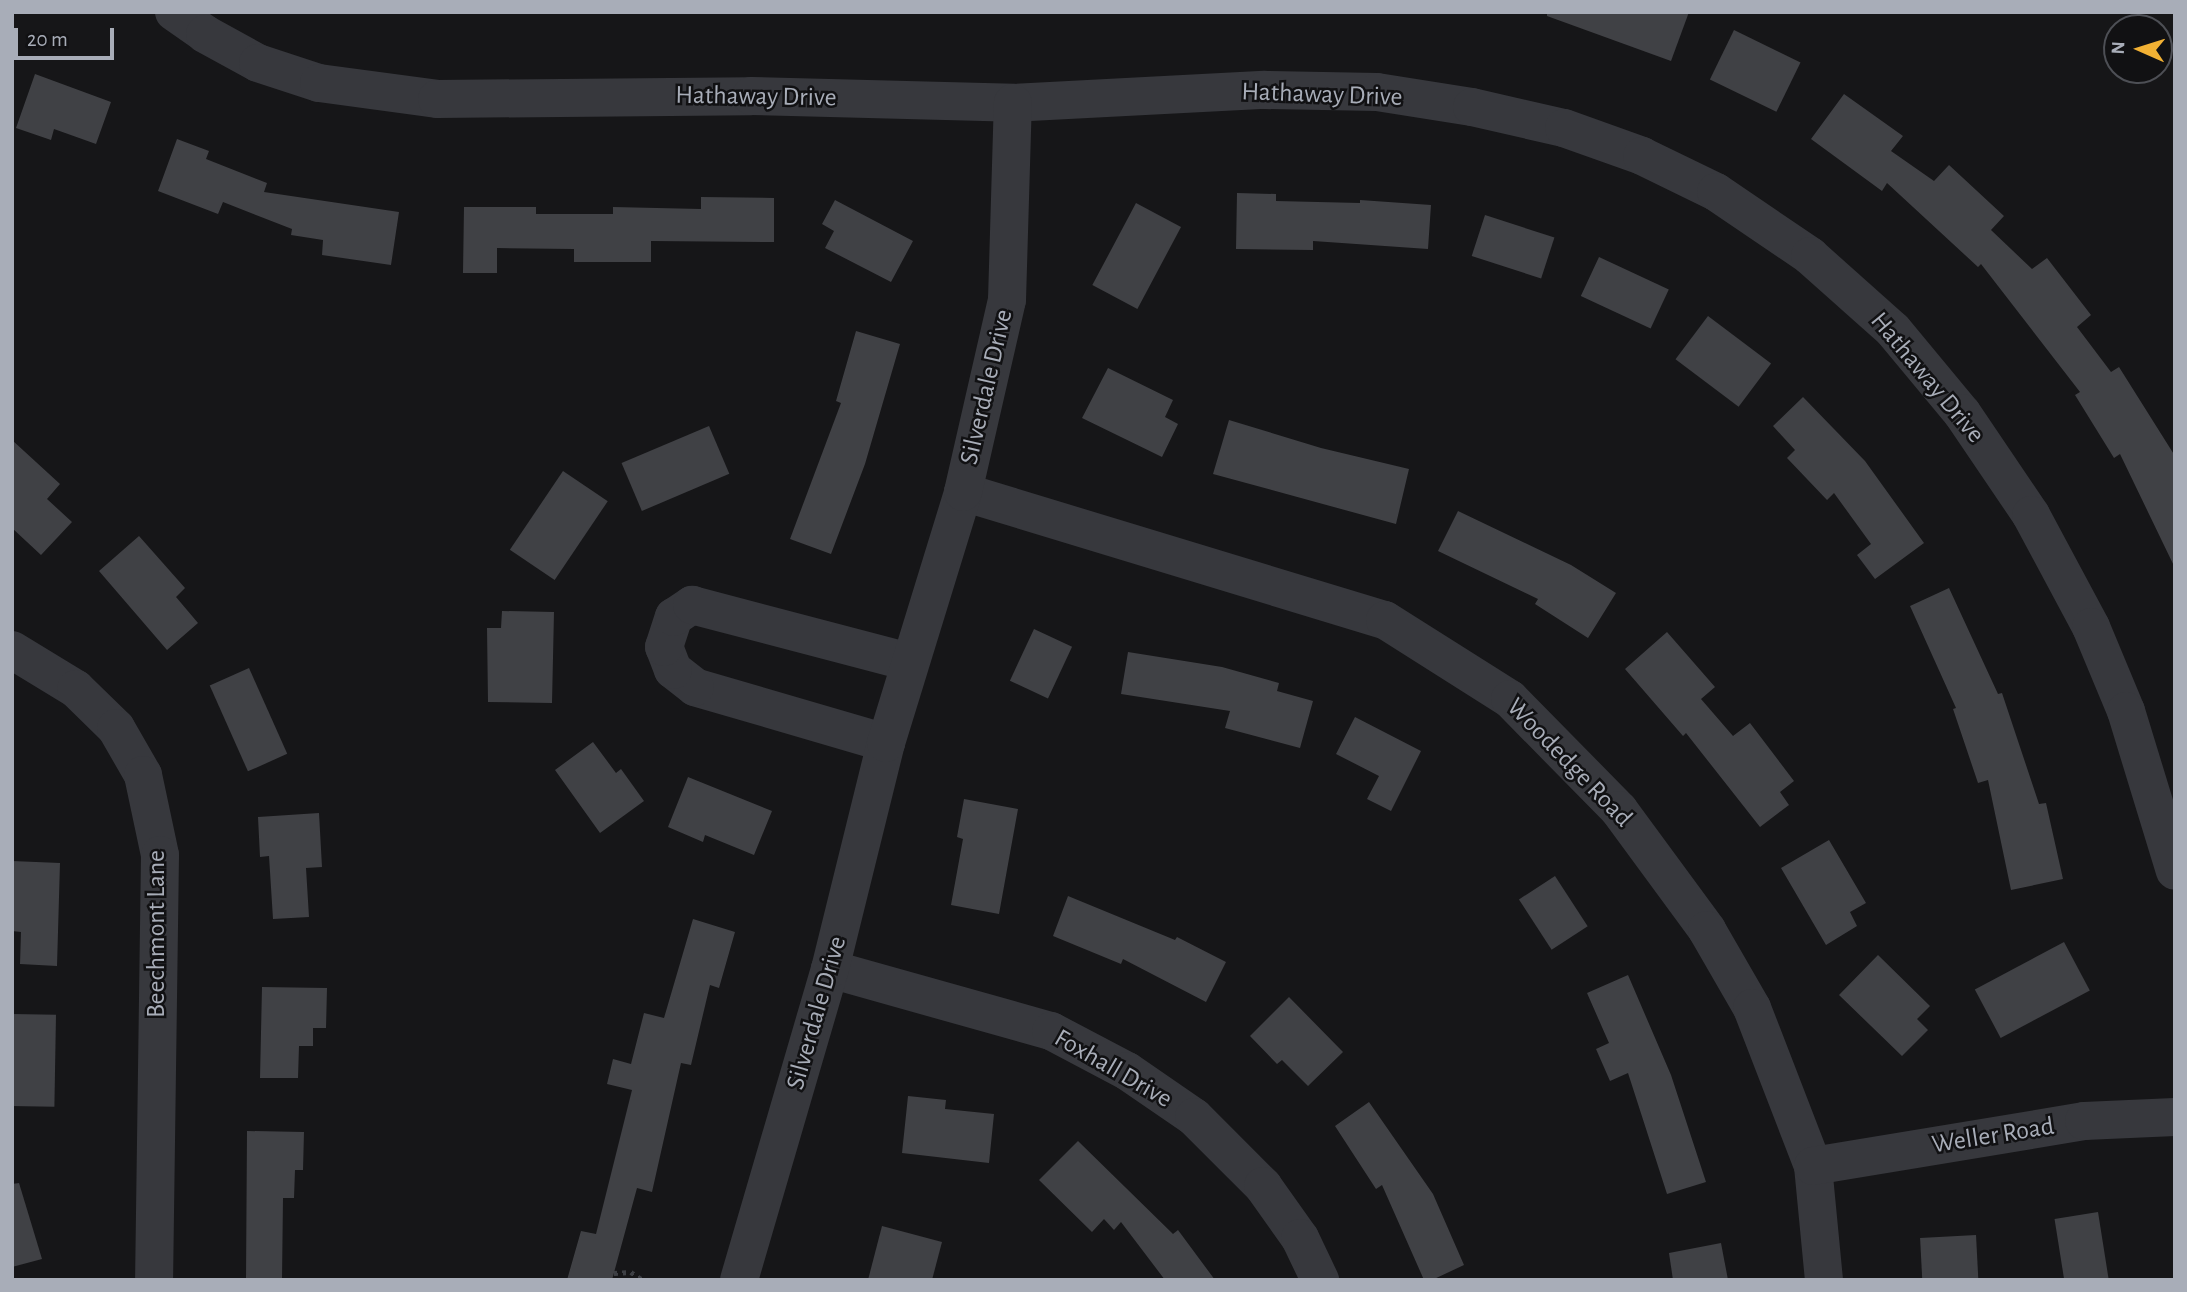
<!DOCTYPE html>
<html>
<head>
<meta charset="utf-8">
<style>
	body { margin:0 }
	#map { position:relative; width:2187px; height:1292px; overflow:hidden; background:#161618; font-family:"Alegreya Sans",sans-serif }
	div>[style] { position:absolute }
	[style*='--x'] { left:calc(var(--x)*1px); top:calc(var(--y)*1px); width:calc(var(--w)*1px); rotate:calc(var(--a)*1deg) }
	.building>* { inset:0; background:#404145; transform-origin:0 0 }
	.path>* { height:4.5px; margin-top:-2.25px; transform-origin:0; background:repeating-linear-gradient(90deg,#3d3f44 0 3.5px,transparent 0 8.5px) }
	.minor>* { height:38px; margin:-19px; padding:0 19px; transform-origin:19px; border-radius:19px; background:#37383d }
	span { translate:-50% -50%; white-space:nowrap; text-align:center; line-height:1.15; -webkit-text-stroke:5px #111113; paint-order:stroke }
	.street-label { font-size:26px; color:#a8adb8 }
	.frame { position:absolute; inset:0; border:14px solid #a8adb8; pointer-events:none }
	.north { position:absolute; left:2103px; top:14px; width:70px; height:70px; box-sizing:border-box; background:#111113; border:2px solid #4d4f55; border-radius:50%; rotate:273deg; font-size:19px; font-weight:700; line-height:28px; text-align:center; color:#a8adb8 }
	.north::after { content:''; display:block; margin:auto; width:24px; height:32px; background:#f2b134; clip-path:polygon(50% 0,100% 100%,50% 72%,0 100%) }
	.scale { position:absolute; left:14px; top:28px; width:100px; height:32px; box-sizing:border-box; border:4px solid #a8adb8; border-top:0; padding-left:9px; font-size:21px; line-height:24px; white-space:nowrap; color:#a8adb8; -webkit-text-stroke:5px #111113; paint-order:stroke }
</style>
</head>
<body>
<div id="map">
	<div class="building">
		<i style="clip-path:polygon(1547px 12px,1689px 12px,1671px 61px,1547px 16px)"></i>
		<i style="left:1734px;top:30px;width:74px;height:55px;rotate:26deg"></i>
		<i style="clip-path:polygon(35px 74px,111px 102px,96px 144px,54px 129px,51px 140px,16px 128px)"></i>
		<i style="clip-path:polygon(1844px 94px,1903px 136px,1891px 151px,1934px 181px,1949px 165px,2004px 216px,1991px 230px,2032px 269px,2047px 258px,2091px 315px,2077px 327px,2111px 372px,2119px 367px,2175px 456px,2175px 568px,2120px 454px,2114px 458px,2075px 395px,2080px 392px,1981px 264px,1978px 267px,1887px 183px,1882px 191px,1811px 139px)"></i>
		<i style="clip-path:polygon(177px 139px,209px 151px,206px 159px,267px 183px,264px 192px,399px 212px,391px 265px,322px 255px,323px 240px,291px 235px,292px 229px,223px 202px,218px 214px,158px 191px)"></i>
		<i style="clip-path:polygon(1237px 193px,1276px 194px,1276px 201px,1360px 203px,1360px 200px,1431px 205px,1428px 249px,1313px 241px,1313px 250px,1236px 249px)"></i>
		<i style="clip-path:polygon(701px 197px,774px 198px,774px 242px,651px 241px,651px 262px,574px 262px,574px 249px,497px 248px,497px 273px,463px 273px,464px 207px,536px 207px,536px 214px,613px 214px,613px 207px,701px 209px)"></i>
		<i style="clip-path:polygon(835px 200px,913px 241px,891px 282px,825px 248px,834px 231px,822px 224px)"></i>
		<i style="left:1136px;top:203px;width:51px;height:93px;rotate:28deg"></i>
		<i style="left:1485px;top:215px;width:73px;height:43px;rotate:18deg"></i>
		<i style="left:1599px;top:257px;width:77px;height:43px;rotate:25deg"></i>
		<i style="left:1708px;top:316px;width:79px;height:54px;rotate:37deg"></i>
		<i style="clip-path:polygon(856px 331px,900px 344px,865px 464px,831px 554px,790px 539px,841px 403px,836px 401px)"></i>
		<i style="clip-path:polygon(1108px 368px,1173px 400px,1165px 417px,1178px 424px,1162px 457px,1082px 418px)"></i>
		<i style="clip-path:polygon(1803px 397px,1865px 461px,1924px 543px,1875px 579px,1857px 555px,1871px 544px,1834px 493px,1827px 500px,1787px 458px,1795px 450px,1773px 426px)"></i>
		<i style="clip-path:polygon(1229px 420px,1321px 448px,1409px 469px,1396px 524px,1213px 474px)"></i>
		<i style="left:709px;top:426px;width:52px;height:95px;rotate:67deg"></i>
		<i style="clip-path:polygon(12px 440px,60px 484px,47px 499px,72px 522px,41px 555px,12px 528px)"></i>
		<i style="left:563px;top:471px;width:54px;height:95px;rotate:34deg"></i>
		<i style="clip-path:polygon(1458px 511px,1571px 565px,1616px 593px,1588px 638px,1535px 604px,1538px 599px,1438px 551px)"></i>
		<i style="clip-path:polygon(139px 536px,185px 588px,176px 597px,198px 623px,167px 650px,99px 571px)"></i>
		<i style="clip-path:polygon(1949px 588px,1998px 694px,2002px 693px,2039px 804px,2046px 803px,2063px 879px,2011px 890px,1988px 780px,1978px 783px,1953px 709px,1956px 708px,1910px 606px)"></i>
		<i style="clip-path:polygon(502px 611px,554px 612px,552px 703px,488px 702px,487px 628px,501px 628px)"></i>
		<i style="left:1034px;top:629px;width:42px;height:57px;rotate:25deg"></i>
		<i style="clip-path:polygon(1667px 632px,1715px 687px,1701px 699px,1733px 736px,1750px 723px,1794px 781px,1780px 792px,1789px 805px,1760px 827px,1686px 733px,1683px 736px,1625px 669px)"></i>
		<i style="clip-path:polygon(1128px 652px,1222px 667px,1279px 683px,1277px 691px,1313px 701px,1300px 748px,1225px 728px,1230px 711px,1121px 694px)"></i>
		<i style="left:249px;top:668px;width:94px;height:43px;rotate:66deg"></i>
		<i style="clip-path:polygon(1355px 717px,1421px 751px,1391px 811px,1367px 799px,1379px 776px,1336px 754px)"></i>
		<i style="clip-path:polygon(593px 742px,616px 773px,621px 769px,644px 801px,600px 833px,555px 770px)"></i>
		<i style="clip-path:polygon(688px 777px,772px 811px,754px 855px,705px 835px,703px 842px,668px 827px)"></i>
		<i style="clip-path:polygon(964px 799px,1018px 809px,999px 914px,951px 905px,963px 839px,957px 837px)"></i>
		<i style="clip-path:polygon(319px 813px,322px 867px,306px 868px,309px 917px,273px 919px,269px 856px,260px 857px,258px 817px)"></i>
		<i style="clip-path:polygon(1829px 840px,1866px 903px,1850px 912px,1857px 926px,1826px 945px,1781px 868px)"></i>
		<i style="clip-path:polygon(12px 861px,60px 863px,57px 966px,20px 964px,21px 932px,12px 931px)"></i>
		<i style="left:1555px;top:876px;width:60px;height:43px;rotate:57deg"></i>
		<i style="clip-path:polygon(1068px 896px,1175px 940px,1177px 937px,1226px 962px,1206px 1002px,1123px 959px,1121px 964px,1053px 936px)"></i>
		<i style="clip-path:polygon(693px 919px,735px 932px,719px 988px,710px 985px,691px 1065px,681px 1063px,652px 1192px,637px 1188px,612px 1280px,567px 1280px,581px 1231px,596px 1234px,632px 1090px,607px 1084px,613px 1059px,631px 1064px,644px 1013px,664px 1018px)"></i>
		<i style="left:2064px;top:942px;width:55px;height:101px;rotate:62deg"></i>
		<i style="clip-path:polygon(1878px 955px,1930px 1006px,1917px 1019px,1928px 1030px,1902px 1056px,1839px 995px)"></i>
		<i style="clip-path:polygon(1628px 975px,1671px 1075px,1706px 1182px,1667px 1194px,1628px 1073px,1610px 1081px,1596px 1049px,1609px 1043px,1587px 993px)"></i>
		<i style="clip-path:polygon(262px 987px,327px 988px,326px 1028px,313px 1028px,313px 1046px,299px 1046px,298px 1078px,260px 1078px)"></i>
		<i style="clip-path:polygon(1289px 997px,1343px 1052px,1308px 1086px,1282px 1060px,1277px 1064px,1250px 1036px)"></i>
		<i style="left:12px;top:1014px;width:44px;height:92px;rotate:1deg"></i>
		<i style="clip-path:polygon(908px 1096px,946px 1100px,945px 1109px,994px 1114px,989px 1163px,902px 1153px)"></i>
		<i style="clip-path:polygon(1369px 1102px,1433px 1194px,1464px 1265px,1432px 1280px,1424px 1280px,1382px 1185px,1376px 1189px,1335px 1126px)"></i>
		<i style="clip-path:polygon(247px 1131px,304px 1132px,303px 1170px,295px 1170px,294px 1198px,283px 1198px,282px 1280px,246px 1280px)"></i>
		<i style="clip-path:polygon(1078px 1141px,1173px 1234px,1178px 1230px,1215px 1280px,1165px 1280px,1121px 1222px,1114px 1230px,1104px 1219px,1092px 1232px,1039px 1180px)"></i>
		<i style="clip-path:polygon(19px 1183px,42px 1259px,12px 1267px,12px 1184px)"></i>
		<i style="left:2098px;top:1212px;width:69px;height:44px;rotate:81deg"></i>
		<i style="clip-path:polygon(882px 1226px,942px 1242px,932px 1280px,868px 1280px)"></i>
		<i style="left:1976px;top:1235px;width:45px;height:56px;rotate:87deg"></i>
		<i style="clip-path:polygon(1721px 1243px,1728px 1280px,1673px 1280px,1669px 1253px)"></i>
	</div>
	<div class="path">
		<i style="--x:614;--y:1273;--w:17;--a:-3"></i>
		<i style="--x:631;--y:1272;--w:14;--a:34"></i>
	</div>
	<div class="minor">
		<i style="--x:174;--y:12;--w:38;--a:35"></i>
		<i style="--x:205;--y:34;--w:60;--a:28.7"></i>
		<i style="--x:258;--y:63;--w:64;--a:18.2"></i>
		<i style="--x:319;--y:83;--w:119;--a:7.7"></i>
		<i style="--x:437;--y:99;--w:314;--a:-0.5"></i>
		<i style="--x:751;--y:96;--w:262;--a:1.5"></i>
		<i style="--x:1013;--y:103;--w:252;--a:-3"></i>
		<i style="--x:1265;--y:90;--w:112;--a:1"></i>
		<i style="--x:1377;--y:92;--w:96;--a:9"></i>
		<i style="--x:1472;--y:107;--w:94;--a:12.9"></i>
		<i style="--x:1564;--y:128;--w:83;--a:19.7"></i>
		<i style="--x:1642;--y:156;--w:82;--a:25.9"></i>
		<i style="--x:1716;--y:192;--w:114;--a:34.2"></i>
		<i style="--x:1810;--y:256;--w:111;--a:41.7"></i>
		<i style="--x:1893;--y:330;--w:108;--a:50.3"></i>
		<i style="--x:1962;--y:413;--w:123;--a:55.9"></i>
		<i style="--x:2031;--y:515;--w:127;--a:61.8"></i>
		<i style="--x:2091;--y:627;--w:91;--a:67.4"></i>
		<i style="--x:2126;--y:711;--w:167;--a:73"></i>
		<i style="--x:963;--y:492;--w:441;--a:16.9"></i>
		<i style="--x:1385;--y:620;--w:148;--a:32.3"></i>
		<i style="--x:1510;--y:699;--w:156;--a:45.5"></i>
		<i style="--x:1619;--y:810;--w:149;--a:53.7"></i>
		<i style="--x:1707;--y:930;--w:90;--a:60"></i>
		<i style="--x:1752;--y:1008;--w:169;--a:68.9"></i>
		<i style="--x:1813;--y:1166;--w:115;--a:84.5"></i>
		<i style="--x:12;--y:650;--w:75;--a:31.4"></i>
		<i style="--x:76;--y:689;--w:56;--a:44.3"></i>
		<i style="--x:116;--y:728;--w:54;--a:60.1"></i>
		<i style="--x:143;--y:775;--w:82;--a:78"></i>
		<i style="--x:160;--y:855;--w:425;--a:90.8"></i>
		<i style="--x:886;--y:743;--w:199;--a:-163.7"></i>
		<i style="--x:695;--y:687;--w:28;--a:-142"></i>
		<i style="--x:673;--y:670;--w:25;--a:-111"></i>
		<i style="--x:664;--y:647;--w:32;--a:-72"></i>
		<i style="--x:674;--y:617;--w:22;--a:-34"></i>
		<i style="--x:692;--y:605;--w:225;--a:14.7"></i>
		<i style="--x:830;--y:969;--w:230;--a:15.7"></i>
		<i style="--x:1051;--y:1031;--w:86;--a:27.8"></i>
		<i style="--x:1127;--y:1071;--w:81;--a:34.5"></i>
		<i style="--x:1194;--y:1117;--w:98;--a:45"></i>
		<i style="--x:1263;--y:1186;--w:64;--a:54.6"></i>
		<i style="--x:1300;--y:1238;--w:47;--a:64.5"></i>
		<i style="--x:1813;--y:1166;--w:275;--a:-9.4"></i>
		<i style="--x:2084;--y:1121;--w:91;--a:-2.5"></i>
		<i style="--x:739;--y:1280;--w:324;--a:-73.7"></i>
		<i style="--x:830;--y:969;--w:233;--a:-76.1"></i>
		<i style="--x:886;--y:743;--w:263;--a:-72.9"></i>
		<i style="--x:963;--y:492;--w:197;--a:-77.1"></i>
		<i style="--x:1007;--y:300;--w:197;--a:-88.3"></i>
	</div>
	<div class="street-label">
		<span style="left:1322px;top:95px;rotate:2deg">Hathaway Drive</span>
		<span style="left:756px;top:97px;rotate:1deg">Hathaway Drive</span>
		<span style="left:1927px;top:378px;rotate:50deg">Hathaway Drive</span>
		<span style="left:987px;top:387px;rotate:-77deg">Silverdale Drive</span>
		<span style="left:1569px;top:763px;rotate:46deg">Woodedge Road</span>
		<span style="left:157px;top:934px;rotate:-90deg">Beechmont Lane</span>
		<span style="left:817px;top:1013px;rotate:-74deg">Silverdale Drive</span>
		<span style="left:1113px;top:1069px;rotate:30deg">Foxhall Drive</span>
		<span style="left:1993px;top:1136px;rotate:-9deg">Weller Road</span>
	</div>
	<div class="frame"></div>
	<div class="north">N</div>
	<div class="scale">20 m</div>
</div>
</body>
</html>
